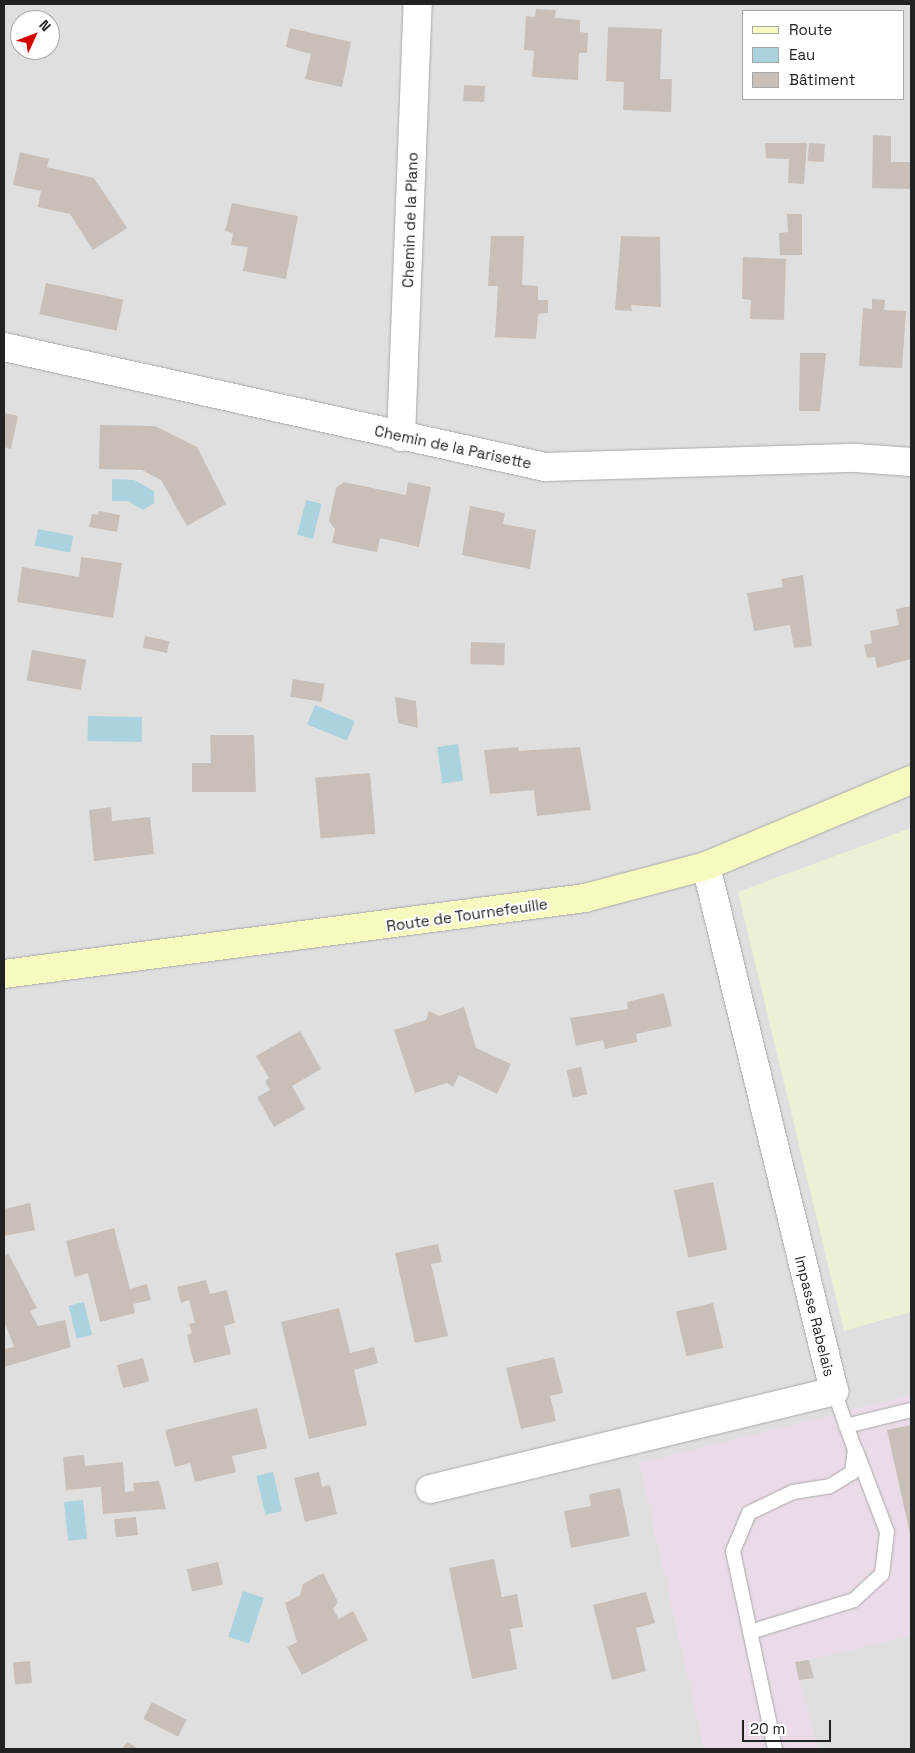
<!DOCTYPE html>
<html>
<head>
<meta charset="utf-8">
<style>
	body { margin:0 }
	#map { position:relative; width:915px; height:1753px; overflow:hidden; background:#f2efe9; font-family:"Space Grotesk",sans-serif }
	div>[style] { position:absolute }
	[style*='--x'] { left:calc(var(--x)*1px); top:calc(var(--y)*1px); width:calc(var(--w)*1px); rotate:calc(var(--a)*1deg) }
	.residential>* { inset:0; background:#e0dfdf }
	.industrial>* { inset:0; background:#ebdbe8 }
	.farmland>* { inset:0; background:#eef0d5 }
	.water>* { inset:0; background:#aad3df; transform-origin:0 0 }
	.building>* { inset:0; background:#c7bfb8; transform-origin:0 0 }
	.roads { filter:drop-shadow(0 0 1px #a9a9a9) drop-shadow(0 0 1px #a9a9a9) }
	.lane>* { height:14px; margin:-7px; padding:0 7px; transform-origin:7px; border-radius:7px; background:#fff }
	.street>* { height:28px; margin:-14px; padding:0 14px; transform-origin:14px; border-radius:14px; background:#fff }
	.secondary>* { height:28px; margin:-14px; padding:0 14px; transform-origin:14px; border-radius:14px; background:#f7fabf }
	span { translate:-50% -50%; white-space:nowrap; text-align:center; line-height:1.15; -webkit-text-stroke:4px #fff; paint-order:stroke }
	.street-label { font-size:15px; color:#222 }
	.frame { position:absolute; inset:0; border:5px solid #222; pointer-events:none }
	.legend { position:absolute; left:742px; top:10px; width:162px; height:90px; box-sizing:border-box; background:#fff; border:1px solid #a7a7a7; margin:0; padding:6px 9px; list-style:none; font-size:15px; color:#222 }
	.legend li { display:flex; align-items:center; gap:10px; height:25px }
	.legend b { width:25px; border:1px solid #a7a7a7 }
	.north { position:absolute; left:10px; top:10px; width:50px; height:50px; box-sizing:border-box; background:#fff; border:1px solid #a7a7a7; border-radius:50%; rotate:47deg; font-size:14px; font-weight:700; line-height:20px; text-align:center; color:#222 }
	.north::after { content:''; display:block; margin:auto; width:18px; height:22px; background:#d40000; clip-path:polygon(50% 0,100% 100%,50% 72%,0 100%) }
	.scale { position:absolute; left:742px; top:1720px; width:89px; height:22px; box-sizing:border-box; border:2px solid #222; border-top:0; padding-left:6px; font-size:15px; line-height:18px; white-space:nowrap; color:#222; -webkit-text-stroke:4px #fff; paint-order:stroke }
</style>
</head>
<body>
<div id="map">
	<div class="residential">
		<i style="clip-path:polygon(evenodd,4px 4px,911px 4px,911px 1749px,4px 1749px,4px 4px,744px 11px,904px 11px,904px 99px,744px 99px,744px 11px,4px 4px,20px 20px,50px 20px,50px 50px,20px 50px,20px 20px)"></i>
	</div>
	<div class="industrial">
		<i style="clip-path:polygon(911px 1395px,911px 1636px,795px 1663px,818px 1749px,704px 1749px,639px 1463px)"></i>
	</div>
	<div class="farmland">
		<i style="clip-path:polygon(911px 828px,911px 1312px,844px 1331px,738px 892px)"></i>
	</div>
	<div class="water">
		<i style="clip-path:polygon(112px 479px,134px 480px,154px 491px,154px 503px,143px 510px,128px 501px,112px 501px)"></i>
		<i style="left:306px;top:500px;width:16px;height:36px;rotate:14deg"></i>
		<i style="left:38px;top:529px;width:36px;height:17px;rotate:11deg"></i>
		<i style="left:315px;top:705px;width:43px;height:21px;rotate:22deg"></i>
		<i style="left:88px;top:716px;width:54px;height:25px;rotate:1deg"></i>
		<i style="left:458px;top:744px;width:37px;height:21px;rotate:82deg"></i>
		<i style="left:84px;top:1302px;width:34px;height:16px;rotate:76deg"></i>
		<i style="left:273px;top:1472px;width:40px;height:17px;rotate:77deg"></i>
		<i style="left:83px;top:1500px;width:39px;height:19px;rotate:84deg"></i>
		<i style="left:243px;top:1591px;width:22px;height:48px;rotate:18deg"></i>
	</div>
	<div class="building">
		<i style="clip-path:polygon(536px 9px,556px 10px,555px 18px,580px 20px,580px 32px,588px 33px,587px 53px,579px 53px,578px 80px,532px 77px,534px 51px,524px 50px,526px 16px,535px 17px)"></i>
		<i style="clip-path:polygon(608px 27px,662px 29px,660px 79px,672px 79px,671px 112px,623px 110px,624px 82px,606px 81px)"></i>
		<i style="clip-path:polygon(290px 28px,351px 42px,342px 87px,305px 79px,311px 54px,286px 47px)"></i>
		<i style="left:464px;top:85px;width:21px;height:16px;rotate:3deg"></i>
		<i style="clip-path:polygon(873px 135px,891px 136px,891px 162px,911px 162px,911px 189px,872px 188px)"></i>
		<i style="clip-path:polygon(765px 143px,807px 143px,804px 184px,788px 183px,789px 159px,766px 158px)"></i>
		<i style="left:809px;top:143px;width:16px;height:18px;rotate:4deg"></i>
		<i style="clip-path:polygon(20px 152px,49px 159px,47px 167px,94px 178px,127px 228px,93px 250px,70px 214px,38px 207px,41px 191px,13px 185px)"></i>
		<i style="clip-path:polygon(232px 203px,298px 216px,286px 279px,243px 271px,248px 247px,231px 245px,233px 233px,225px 231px)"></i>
		<i style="clip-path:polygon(787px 214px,802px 214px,802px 255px,780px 255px,779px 233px,788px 232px)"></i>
		<i style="clip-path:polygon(491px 236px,524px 236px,522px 285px,538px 286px,538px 300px,548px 300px,548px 313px,538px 314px,536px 339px,495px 337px,498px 286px,488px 286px)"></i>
		<i style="clip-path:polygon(621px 236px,660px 237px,661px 307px,631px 305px,632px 311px,615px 310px)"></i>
		<i style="clip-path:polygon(743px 257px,786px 259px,784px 320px,750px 319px,751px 300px,742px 299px)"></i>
		<i style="left:46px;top:283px;width:79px;height:32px;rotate:12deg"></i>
		<i style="clip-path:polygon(872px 299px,885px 300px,884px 310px,906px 311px,902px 368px,859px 366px,863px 308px,872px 309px)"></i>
		<i style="clip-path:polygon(800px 353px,826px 353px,820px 411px,799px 411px)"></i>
		<i style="clip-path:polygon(4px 413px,18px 416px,11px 449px,4px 447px)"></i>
		<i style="clip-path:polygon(100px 425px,155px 426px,197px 447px,226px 504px,187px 526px,161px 480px,142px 470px,99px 469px)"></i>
		<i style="clip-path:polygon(344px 482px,406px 495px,408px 482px,431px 487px,419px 547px,380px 538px,377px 552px,332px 543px,335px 529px,329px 521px,336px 488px)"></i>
		<i style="clip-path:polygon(470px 506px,505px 513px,503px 524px,536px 530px,530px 569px,462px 555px)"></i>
		<i style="clip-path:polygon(99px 511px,120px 515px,117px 532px,89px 527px,92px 514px,98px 515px)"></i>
		<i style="clip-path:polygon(81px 557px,122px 563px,113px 618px,17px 602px,22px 567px,79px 577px)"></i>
		<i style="clip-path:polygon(803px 575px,812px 646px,794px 648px,790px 625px,754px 631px,747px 593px,783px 587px,781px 579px)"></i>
		<i style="clip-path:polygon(911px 606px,911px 659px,877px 668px,875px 657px,867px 658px,864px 645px,872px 643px,870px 631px,899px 625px,896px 609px)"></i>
		<i style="left:145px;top:636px;width:25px;height:12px;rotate:12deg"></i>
		<i style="left:471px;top:642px;width:34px;height:22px;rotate:2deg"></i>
		<i style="left:32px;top:650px;width:55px;height:31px;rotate:10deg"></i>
		<i style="left:293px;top:679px;width:32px;height:18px;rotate:9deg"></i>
		<i style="clip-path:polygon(395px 697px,416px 701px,418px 728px,398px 723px)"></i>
		<i style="clip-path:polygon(210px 735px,254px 735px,256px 792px,192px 792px,192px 763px,211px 763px)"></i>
		<i style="clip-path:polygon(518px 747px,519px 751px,580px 747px,591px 810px,537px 816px,534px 790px,490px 794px,484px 750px)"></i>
		<i style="left:370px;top:773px;width:61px;height:55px;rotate:85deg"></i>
		<i style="clip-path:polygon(111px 807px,112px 821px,150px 817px,154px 854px,94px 861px,89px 810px)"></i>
		<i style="clip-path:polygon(664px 993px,672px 1026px,636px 1034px,637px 1042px,605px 1049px,603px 1040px,576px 1046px,570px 1018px,628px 1009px,627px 1002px)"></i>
		<i style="clip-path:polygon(464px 1007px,476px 1048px,511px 1064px,497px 1094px,459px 1075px,453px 1087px,447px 1083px,415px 1093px,394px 1030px,426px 1020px,429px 1011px,439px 1016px)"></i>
		<i style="clip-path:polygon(300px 1031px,321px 1069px,292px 1086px,305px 1109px,274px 1127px,257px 1097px,270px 1090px,265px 1081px,269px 1078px,256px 1056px)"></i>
		<i style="left:581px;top:1067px;width:28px;height:15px;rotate:77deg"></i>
		<i style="left:713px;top:1182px;width:69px;height:40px;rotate:78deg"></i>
		<i style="clip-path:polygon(30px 1203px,35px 1230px,4px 1236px,4px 1209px)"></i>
		<i style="clip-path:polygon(114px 1228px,130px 1289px,147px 1284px,151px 1300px,133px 1304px,135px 1313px,100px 1322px,88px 1273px,75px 1277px,66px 1241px)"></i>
		<i style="clip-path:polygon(438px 1244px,442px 1262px,431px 1264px,448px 1336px,415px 1343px,395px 1253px)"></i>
		<i style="clip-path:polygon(8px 1253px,37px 1308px,30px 1311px,38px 1326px,65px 1320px,71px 1347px,4px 1367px,4px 1349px,14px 1347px,4px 1320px,4px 1256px)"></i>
		<i style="clip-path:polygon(206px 1280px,210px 1294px,227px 1290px,235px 1323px,224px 1326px,231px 1354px,194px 1363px,187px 1335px,192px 1333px,189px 1324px,195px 1323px,189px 1300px,181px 1303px,177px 1287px)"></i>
		<i style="left:713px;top:1303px;width:46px;height:38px;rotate:77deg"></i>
		<i style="clip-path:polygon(339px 1308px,350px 1353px,374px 1347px,378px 1363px,354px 1370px,367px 1425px,309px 1439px,281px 1322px)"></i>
		<i style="clip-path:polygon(554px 1357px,563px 1393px,550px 1396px,556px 1421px,521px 1429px,506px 1368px)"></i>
		<i style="left:143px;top:1358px;width:24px;height:27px;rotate:75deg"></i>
		<i style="clip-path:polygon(257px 1408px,267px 1448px,232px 1456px,236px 1472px,195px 1482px,190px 1463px,175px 1467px,165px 1430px)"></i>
		<i style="clip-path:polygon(911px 1425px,911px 1534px,910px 1534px,887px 1430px)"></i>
		<i style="clip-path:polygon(84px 1455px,85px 1466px,123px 1462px,125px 1492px,134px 1491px,133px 1483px,159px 1481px,166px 1509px,103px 1514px,101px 1487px,66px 1490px,63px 1457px)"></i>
		<i style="clip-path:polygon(319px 1472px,322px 1487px,330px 1485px,337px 1514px,305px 1522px,294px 1478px)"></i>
		<i style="clip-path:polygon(620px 1488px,630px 1536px,571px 1548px,564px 1511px,591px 1506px,589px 1494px)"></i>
		<i style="left:136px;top:1517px;width:18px;height:22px;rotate:84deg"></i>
		<i style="clip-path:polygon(494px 1559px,502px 1597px,517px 1594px,523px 1627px,510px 1629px,517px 1669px,472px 1679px,449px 1568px)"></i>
		<i style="left:218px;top:1562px;width:23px;height:32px;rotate:77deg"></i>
		<i style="clip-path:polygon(323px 1573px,338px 1602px,333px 1609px,339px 1619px,353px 1611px,368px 1640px,302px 1675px,287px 1647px,297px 1642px,285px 1603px,300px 1595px,303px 1584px)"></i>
		<i style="clip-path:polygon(646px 1592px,655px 1623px,636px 1628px,646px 1671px,612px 1680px,593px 1605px)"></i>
		<i style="clip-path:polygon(809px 1660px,814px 1678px,799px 1680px,795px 1662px)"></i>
		<i style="left:30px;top:1661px;width:22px;height:17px;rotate:85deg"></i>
		<i style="left:152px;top:1702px;width:39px;height:19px;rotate:27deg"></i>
		<i style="clip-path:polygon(127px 1742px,139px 1749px,122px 1749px)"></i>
	</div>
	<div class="roads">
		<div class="lane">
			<i style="--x:846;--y:1426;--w:67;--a:-13.8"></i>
			<i style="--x:750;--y:1632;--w:109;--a:-17.1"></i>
			<i style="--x:854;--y:1600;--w:38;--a:-43"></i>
			<i style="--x:882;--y:1574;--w:42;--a:-83.2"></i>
			<i style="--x:887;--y:1532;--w:87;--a:-110.9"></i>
			<i style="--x:775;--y:1749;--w:202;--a:-102"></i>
			<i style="--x:733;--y:1551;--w:41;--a:-67.2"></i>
			<i style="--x:749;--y:1513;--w:49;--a:-25.5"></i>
			<i style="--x:793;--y:1492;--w:37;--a:-9"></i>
			<i style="--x:830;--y:1486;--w:26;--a:-31"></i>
			<i style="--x:852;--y:1473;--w:23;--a:-83"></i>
			<i style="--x:855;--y:1450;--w:63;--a:-109.6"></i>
		</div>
		<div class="street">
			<i style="--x:4;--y:347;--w:554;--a:12.51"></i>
			<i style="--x:545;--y:467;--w:311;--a:-1.7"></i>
			<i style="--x:856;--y:458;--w:55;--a:4.2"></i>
			<i style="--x:401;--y:437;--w:433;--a:-87.8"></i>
			<i style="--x:430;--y:1489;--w:416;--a:-13.6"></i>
			<i style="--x:834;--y:1391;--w:540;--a:-103.7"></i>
		</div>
		<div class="secondary">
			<i style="--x:4;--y:974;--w:586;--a:-7.45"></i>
			<i style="--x:585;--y:898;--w:125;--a:-14.8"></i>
			<i style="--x:706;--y:866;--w:222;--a:-22.8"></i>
		</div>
	</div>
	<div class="street-label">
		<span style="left:410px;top:220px;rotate:-88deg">Chemin de la Plano</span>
		<span style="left:453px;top:447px;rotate:12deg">Chemin de la Parisette</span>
		<span style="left:467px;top:915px;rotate:-8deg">Route de Tournefeuille</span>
		<span style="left:815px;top:1316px;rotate:76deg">Impasse Rabelais</span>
	</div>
	<div class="frame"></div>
	<ul class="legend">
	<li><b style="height:6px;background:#f7fabf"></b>Route</li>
	<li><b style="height:14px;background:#aad3df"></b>Eau</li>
	<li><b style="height:14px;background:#c7bfb8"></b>Bâtiment</li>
	</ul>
	<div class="north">N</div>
	<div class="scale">20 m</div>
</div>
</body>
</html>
